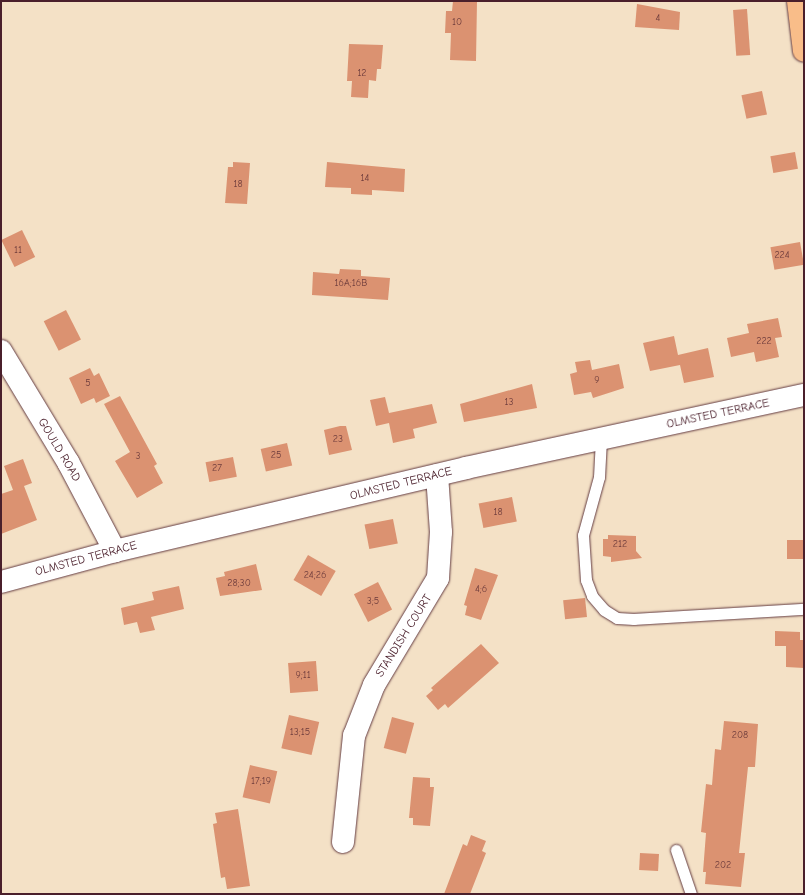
<!DOCTYPE html>
<html>
<head>
<meta charset="utf-8">
<style>
	body { margin:0 }
	#map { position:relative; width:805px; height:895px; overflow:hidden; background:#f4e1c6; font-family:"Comic Neue",sans-serif }
	div>[style] { position:absolute }
	[style*='--x'] { left:calc(var(--x)*1px); top:calc(var(--y)*1px); width:calc(var(--w)*1px); rotate:calc(var(--a)*1deg) }
	.building>* { inset:0; background:#db9271; transform-origin:0 0 }
	.roads { filter:drop-shadow(0 0 1px #643c42) drop-shadow(0 0 1px #643c42) }
	.lane>* { height:11px; margin:-5.5px; padding:0 5.5px; transform-origin:5.5px; border-radius:5.5px; background:#fff }
	.street>* { height:22px; margin:-11px; padding:0 11px; transform-origin:11px; border-radius:11px; background:#fff }
	.primary>* { height:22px; margin:-11px; padding:0 11px; transform-origin:11px; border-radius:11px; background:#f9bd89 }
	span { translate:-50% -50%; white-space:nowrap; text-align:center; line-height:1.15; -webkit-text-stroke:4px #fff; paint-order:stroke }
	.number-label { font-size:10px; color:#6e3c3c }
	.number-label span { -webkit-text-stroke-width:0 }
	.street-label { font-size:12px; color:#4a1f2b }
	.frame { position:absolute; inset:0; border:2px solid #4a1f2b; pointer-events:none }
</style>
</head>
<body>
<div id="map">
	<div class="building">
		<i style="clip-path:polygon(453px 1px,477px 1px,476px 61px,450px 60px,451px 33px,445px 33px,446px 11px,452px 11px)"></i>
		<i style="clip-path:polygon(637px 4px,680px 12px,679px 30px,635px 27px)"></i>
		<i style="left:747px;top:9px;width:46px;height:14px;rotate:86deg"></i>
		<i style="clip-path:polygon(349px 44px,383px 45px,381px 69px,377px 69px,376px 81px,369px 80px,368px 98px,351px 97px,352px 81px,347px 81px)"></i>
		<i style="left:762px;top:91px;width:24px;height:21px;rotate:78deg"></i>
		<i style="left:795px;top:152px;width:17px;height:25px;rotate:80deg"></i>
		<i style="clip-path:polygon(233px 162px,250px 163px,247px 204px,225px 203px,228px 167px,233px 167px)"></i>
		<i style="clip-path:polygon(327px 162px,405px 169px,404px 192px,372px 190px,372px 195px,351px 194px,351px 188px,325px 187px)"></i>
		<i style="left:22px;top:230px;width:30px;height:23px;rotate:64deg"></i>
		<i style="left:800px;top:242px;width:23px;height:30px;rotate:80deg"></i>
		<i style="clip-path:polygon(340px 269px,361px 270px,361px 276px,390px 278px,388px 300px,312px 295px,313px 272px,339px 274px)"></i>
		<i style="left:66px;top:310px;width:33px;height:25px;rotate:63deg"></i>
		<i style="clip-path:polygon(778px 318px,782px 337px,775px 338px,779px 357px,756px 362px,754px 352px,731px 357px,727px 338px,749px 333px,747px 324px)"></i>
		<i style="clip-path:polygon(674px 336px,678px 355px,708px 348px,714px 377px,684px 383px,680px 365px,650px 371px,643px 343px)"></i>
		<i style="clip-path:polygon(590px 360px,592px 370px,619px 364px,624px 388px,593px 398px,591px 392px,574px 395px,570px 374px,577px 372px,575px 362px)"></i>
		<i style="clip-path:polygon(90px 368px,94px 376px,99px 373px,110px 396px,96px 403px,94px 398px,81px 404px,69px 378px)"></i>
		<i style="clip-path:polygon(532px 384px,537px 408px,464px 422px,460px 404px)"></i>
		<i style="clip-path:polygon(120px 396px,157px 464px,154px 466px,163px 483px,137px 498px,115px 461px,130px 452px,104px 404px)"></i>
		<i style="clip-path:polygon(385px 397px,389px 413px,432px 404px,437px 423px,413px 429px,415px 438px,393px 443px,389px 423px,376px 426px,370px 400px)"></i>
		<i style="clip-path:polygon(340px 426px,346px 426px,352px 450px,329px 455px,324px 430px)"></i>
		<i style="left:287px;top:443px;width:23px;height:27px;rotate:77deg"></i>
		<i style="left:233px;top:457px;width:20px;height:28px;rotate:79deg"></i>
		<i style="clip-path:polygon(23px 459px,32px 483px,24px 486px,37px 520px,1px 534px,1px 494px,13px 490px,4px 466px)"></i>
		<i style="left:512px;top:497px;width:25px;height:34px;rotate:79deg"></i>
		<i style="left:393px;top:519px;width:25px;height:29px;rotate:79deg"></i>
		<i style="clip-path:polygon(608px 535px,636px 536px,636px 551px,642px 558px,611px 562px,611px 557px,603px 556px,603px 539px,608px 539px)"></i>
		<i style="left:787px;top:540px;width:17px;height:19px"></i>
		<i style="left:308px;top:555px;width:32px;height:29px;rotate:30deg"></i>
		<i style="clip-path:polygon(256px 564px,262px 590px,220px 596px,216px 578px,225px 576px,224px 572px)"></i>
		<i style="clip-path:polygon(475px 568px,498px 575px,481px 620px,465px 615px,467px 606px,464px 605px)"></i>
		<i style="left:378px;top:582px;width:31px;height:27px;rotate:63deg"></i>
		<i style="clip-path:polygon(179px 586px,184px 609px,151px 617px,155px 630px,140px 633px,137px 622px,124px 625px,121px 608px,154px 600px,152px 592px)"></i>
		<i style="left:585px;top:598px;width:19px;height:22px;rotate:84deg"></i>
		<i style="clip-path:polygon(775px 631px,800px 632px,800px 640px,804px 640px,804px 668px,786px 667px,786px 646px,775px 646px)"></i>
		<i style="clip-path:polygon(481px 644px,499px 663px,448px 708px,445px 704px,438px 710px,426px 696px,433px 690px,431px 688px)"></i>
		<i style="left:316px;top:661px;width:30px;height:28px;rotate:86deg"></i>
		<i style="left:289px;top:715px;width:31px;height:34px;rotate:13deg"></i>
		<i style="left:392px;top:717px;width:23px;height:32px;rotate:15deg"></i>
		<i style="clip-path:polygon(724px 721px,758px 724px,755px 767px,748px 767px,739px 853px,745px 853px,741px 887px,705px 884px,706px 872px,703px 872px,706px 833px,701px 832px,706px 784px,712px 785px,715px 749px,721px 750px)"></i>
		<i style="left:250px;top:765px;width:28px;height:33px;rotate:13deg"></i>
		<i style="clip-path:polygon(413px 777px,430px 778px,430px 787px,434px 787px,430px 826px,413px 825px,413px 818px,409px 818px)"></i>
		<i style="clip-path:polygon(238px 809px,250px 886px,227px 889px,225px 877px,221px 878px,213px 824px,217px 823px,215px 813px)"></i>
		<i style="clip-path:polygon(471px 835px,486px 841px,482px 851px,486px 853px,470px 894px,444px 894px,463px 844px,467px 846px)"></i>
		<i style="left:640px;top:853px;width:19px;height:17px;rotate:3deg"></i>
	</div>
	<div class="roads">
		<div class="lane">
			<i style="--x:601;--y:439;--w:38;--a:93"></i>
			<i style="--x:599;--y:477;--w:60;--a:105.4"></i>
			<i style="--x:583;--y:535;--w:45;--a:86.2"></i>
			<i style="--x:586;--y:580;--w:17;--a:69"></i>
			<i style="--x:592;--y:596;--w:18;--a:49"></i>
			<i style="--x:604;--y:610;--w:15;--a:32"></i>
			<i style="--x:617;--y:618;--w:17;--a:3"></i>
			<i style="--x:634;--y:619;--w:170;--a:-3.4"></i>
			<i style="--x:676;--y:850;--w:46;--a:71.2"></i>
		</div>
		<div class="street">
			<i style="--x:1;--y:351;--w:130;--a:58.9"></i>
			<i style="--x:68;--y:462;--w:101;--a:62.2"></i>
			<i style="--x:1;--y:582;--w:118;--a:-15.2"></i>
			<i style="--x:115;--y:551;--w:361;--a:-13.3"></i>
			<i style="--x:466;--y:468;--w:346;--a:-12.2"></i>
			<i style="--x:343;--y:842;--w:107;--a:-84.1"></i>
			<i style="--x:354;--y:736;--w:55;--a:-68.6"></i>
			<i style="--x:374;--y:685;--w:125;--a:-59.1"></i>
			<i style="--x:438;--y:578;--w:46;--a:-86.3"></i>
			<i style="--x:441;--y:532;--w:57;--a:-94"></i>
		</div>
		<div class="primary">
			<i style="--x:798;--y:1;--w:50;--a:83.2"></i>
		</div>
	</div>
	<div class="number-label">
		<span style="left:658px;top:19px">4</span>
		<span style="left:457px;top:23px">10</span>
		<span style="left:362px;top:74px">12</span>
		<span style="left:365px;top:179px">14</span>
		<span style="left:238px;top:185px">18</span>
		<span style="left:18px;top:251px">11</span>
		<span style="left:782px;top:256px">224</span>
		<span style="left:351px;top:284px">16A;16B</span>
		<span style="left:764px;top:342px">222</span>
		<span style="left:597px;top:381px">9</span>
		<span style="left:88px;top:384px">5</span>
		<span style="left:509px;top:403px">13</span>
		<span style="left:338px;top:440px">23</span>
		<span style="left:276px;top:456px">25</span>
		<span style="left:138px;top:457px">3</span>
		<span style="left:217px;top:469px">27</span>
		<span style="left:498px;top:513px">18</span>
		<span style="left:620px;top:545px">212</span>
		<span style="left:315px;top:576px">24;26</span>
		<span style="left:239px;top:584px">28;30</span>
		<span style="left:481px;top:590px">4;6</span>
		<span style="left:373px;top:602px">3;5</span>
		<span style="left:303px;top:676px">9;11</span>
		<span style="left:300px;top:733px">13;15</span>
		<span style="left:740px;top:736px">208</span>
		<span style="left:261px;top:782px">17;19</span>
		<span style="left:723px;top:866px">202</span>
	</div>
	<div class="street-label">
		<span style="left:718px;top:414px;rotate:-12deg">OLMSTED TERRACE</span>
		<span style="left:59px;top:450px;rotate:59deg">GOULD ROAD</span>
		<span style="left:401px;top:484px;rotate:-14deg">OLMSTED TERRACE</span>
		<span style="left:86px;top:559px;rotate:-15deg">OLMSTED TERRACE</span>
		<span style="left:404px;top:636px;rotate:-58deg">STANDISH COURT</span>
	</div>
	<div class="frame"></div>
</div>
</body>
</html>
